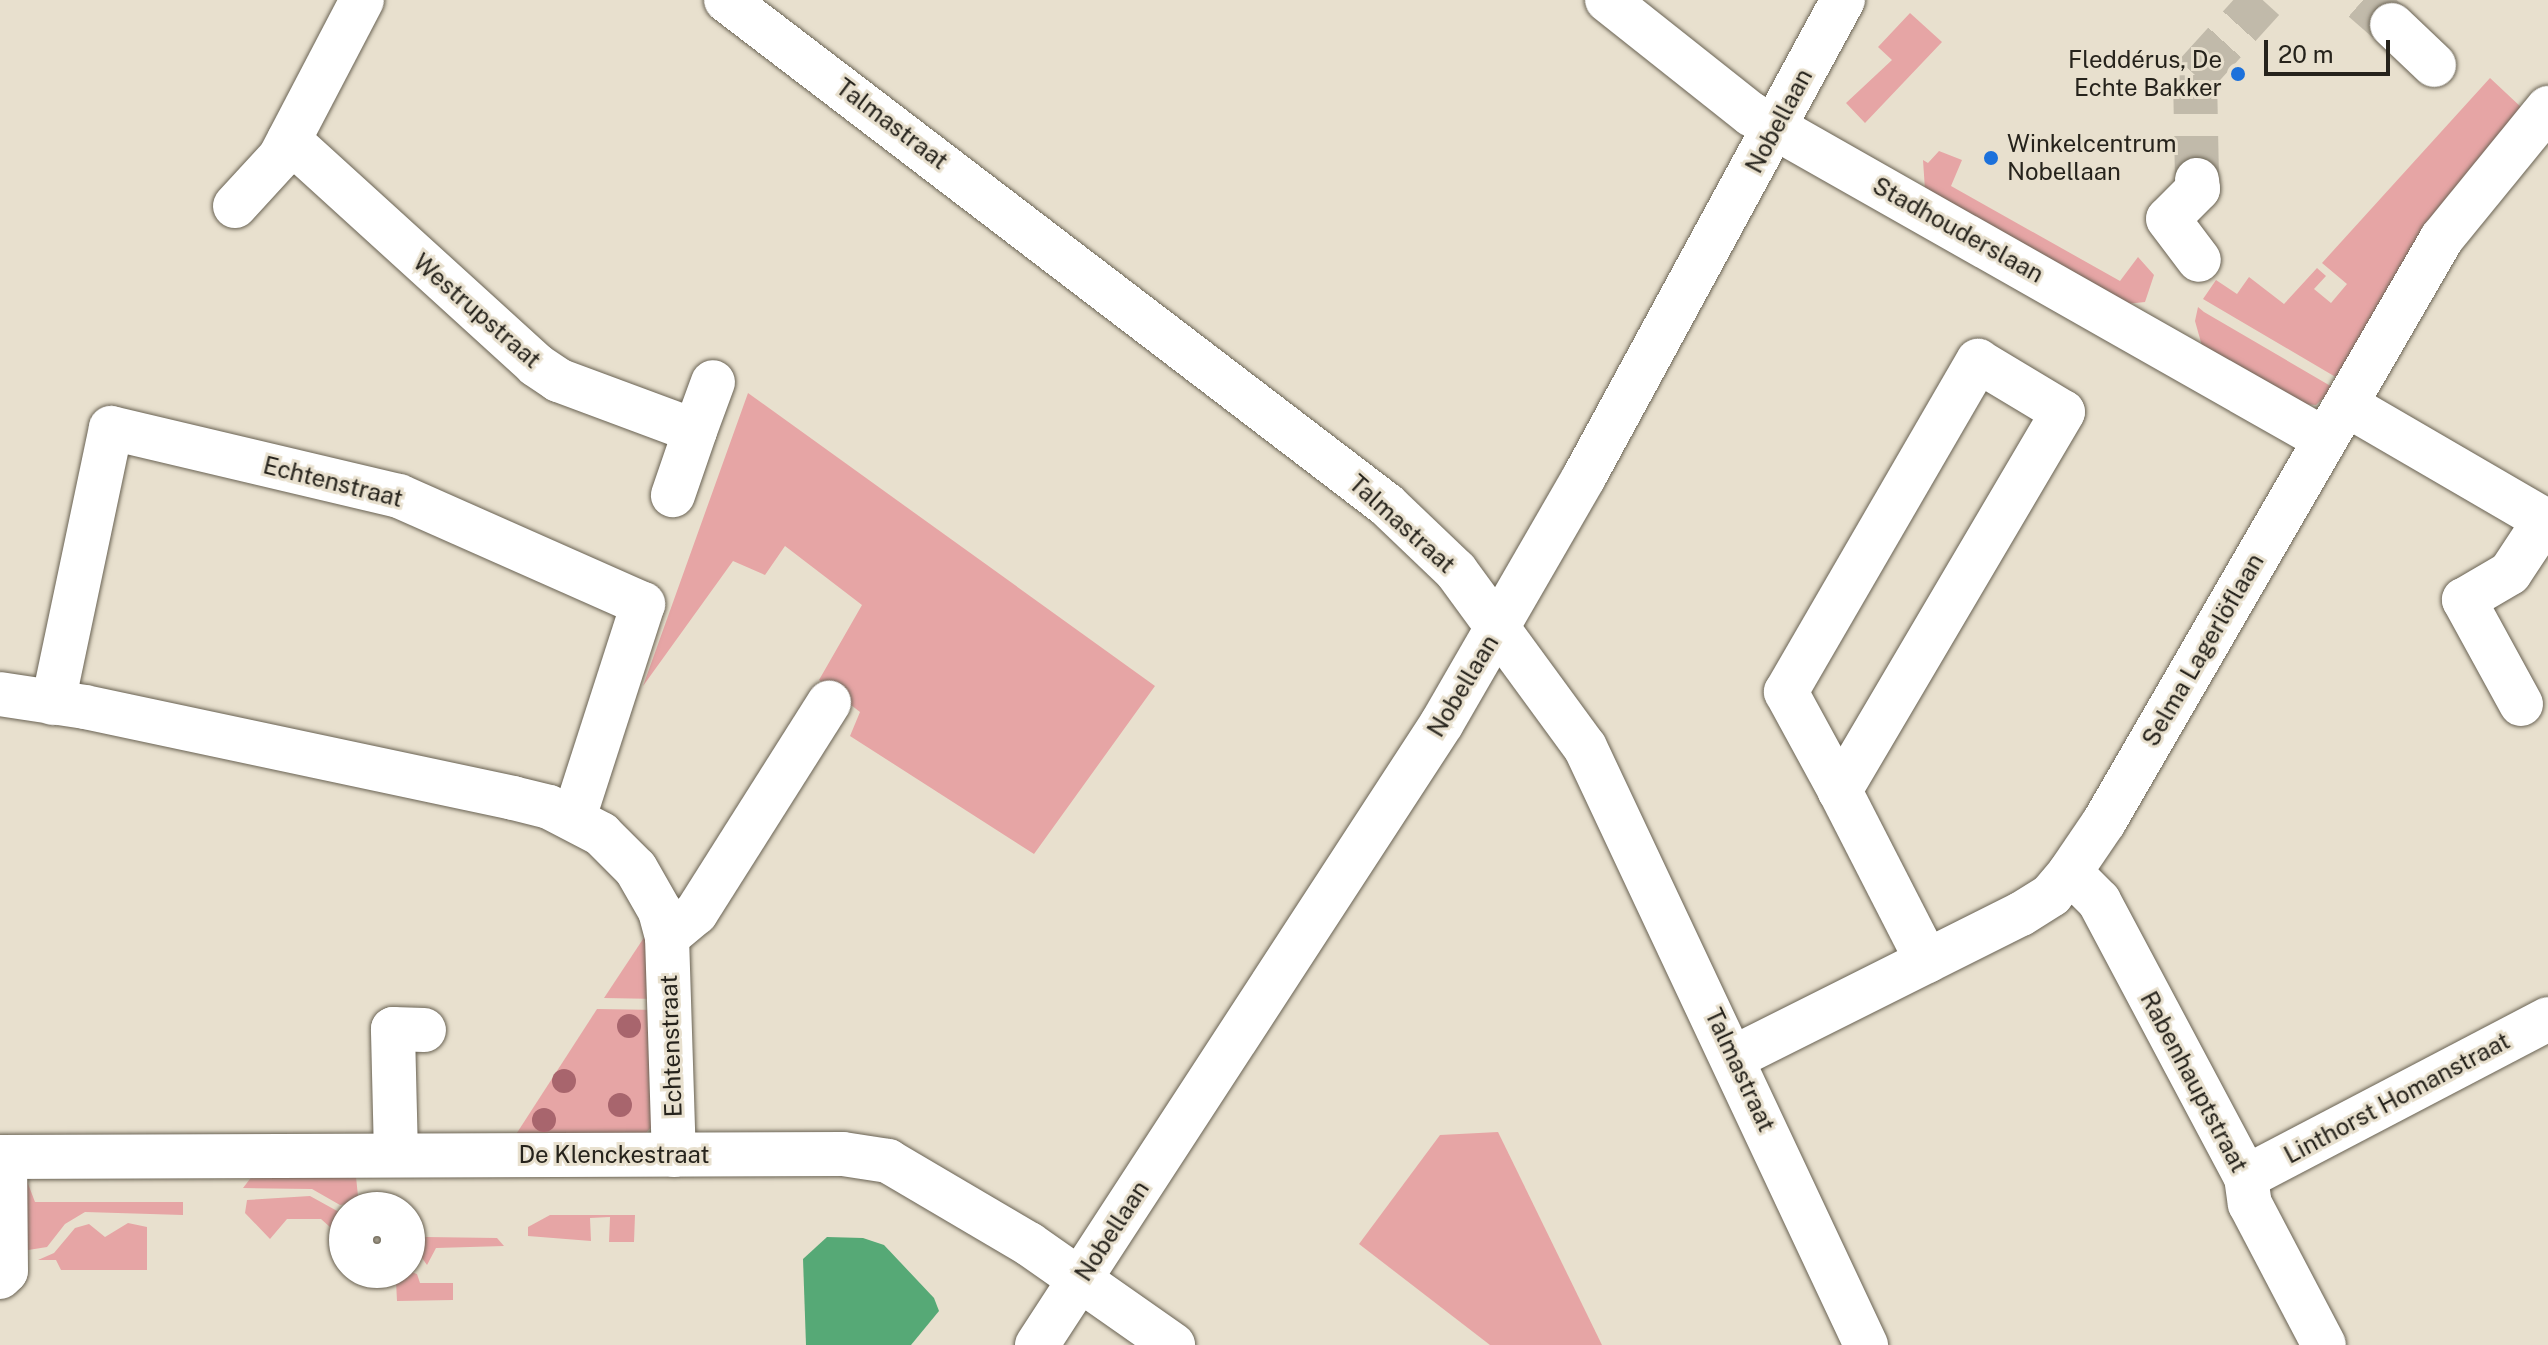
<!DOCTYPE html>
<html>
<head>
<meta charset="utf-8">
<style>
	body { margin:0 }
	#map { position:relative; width:2548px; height:1345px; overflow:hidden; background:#e8e0ce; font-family:"Public Sans",sans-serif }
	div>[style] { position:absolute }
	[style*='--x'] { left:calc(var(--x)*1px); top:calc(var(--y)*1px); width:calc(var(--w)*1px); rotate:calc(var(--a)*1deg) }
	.green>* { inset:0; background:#e6a5a5 }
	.water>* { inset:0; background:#56a976 }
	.minor-tunnel>* { height:44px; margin-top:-22px; transform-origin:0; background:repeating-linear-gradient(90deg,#c1baaa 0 44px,transparent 0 66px) }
	.roads { filter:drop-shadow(0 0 2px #696253) drop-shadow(0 0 2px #696253) }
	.minor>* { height:44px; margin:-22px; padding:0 22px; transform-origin:22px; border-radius:22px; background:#fff }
	.minor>.ring { margin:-22px; padding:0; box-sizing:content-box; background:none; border:44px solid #fff; border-radius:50% }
	.trees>* { width:24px; height:24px; margin:-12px; border-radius:50%; background:#a8656d }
	.dots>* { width:22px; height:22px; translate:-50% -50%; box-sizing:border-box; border:4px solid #e8e0ce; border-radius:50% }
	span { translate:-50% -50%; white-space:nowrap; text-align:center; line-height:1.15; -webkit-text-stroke:6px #e8e0ce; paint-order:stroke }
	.poi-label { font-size:24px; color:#26231c }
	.right { translate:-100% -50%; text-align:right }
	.left { translate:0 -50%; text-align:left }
	.street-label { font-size:24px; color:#26231c }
	.scale { position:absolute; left:2264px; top:40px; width:126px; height:36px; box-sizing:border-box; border:4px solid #26231c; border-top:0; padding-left:10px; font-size:24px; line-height:28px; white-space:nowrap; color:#26231c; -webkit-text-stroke:6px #e8e0ce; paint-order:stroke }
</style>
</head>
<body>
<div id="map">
	<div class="green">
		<i style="clip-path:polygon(1910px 13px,1942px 42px,1865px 123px,1846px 103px,1892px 60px,1878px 47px)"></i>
		<i style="clip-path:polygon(2490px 78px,2522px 108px,2339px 379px,2203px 299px,2216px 280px,2237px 294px,2249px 277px,2284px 304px,2317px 268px,2326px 276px,2314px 289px,2331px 303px,2347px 284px,2322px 263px)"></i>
		<i style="clip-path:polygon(1939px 151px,1962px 160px,1951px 186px,2120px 281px,2138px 257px,2154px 275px,2145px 302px,2126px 304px,1925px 190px,1923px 160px,1928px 163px)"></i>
		<i style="clip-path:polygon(2198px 307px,2204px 312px,2334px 388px,2316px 405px,2304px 404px,2202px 346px,2195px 321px)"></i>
		<i style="clip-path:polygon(748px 393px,1155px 686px,1034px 854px,850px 736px,860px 712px,819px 680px,862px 605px,785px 546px,765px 575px,733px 561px,643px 686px)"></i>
		<i style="clip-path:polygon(649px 930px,659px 999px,604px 998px)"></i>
		<i style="clip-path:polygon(597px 1009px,659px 1010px,656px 1122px,645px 1134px,513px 1139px)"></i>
		<i style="clip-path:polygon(1498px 1132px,1602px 1345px,1490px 1345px,1359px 1244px,1440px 1135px)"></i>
		<i style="clip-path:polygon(256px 1171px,356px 1177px,358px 1196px,355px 1203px,340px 1205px,312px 1189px,243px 1188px)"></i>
		<i style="clip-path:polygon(25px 1176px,35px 1202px,183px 1202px,183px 1215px,85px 1212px,65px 1224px,47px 1247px,22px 1251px)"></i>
		<i style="clip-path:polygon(310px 1196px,339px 1212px,340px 1236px,321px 1219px,287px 1219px,270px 1239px,245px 1213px,247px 1200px)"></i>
		<i style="clip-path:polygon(550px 1215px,635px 1215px,634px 1242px,609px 1242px,610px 1217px,590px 1218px,591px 1241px,528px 1236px,528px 1227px)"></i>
		<i style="clip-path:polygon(128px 1223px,147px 1227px,147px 1270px,61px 1270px,56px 1260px,38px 1260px,54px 1253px,75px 1228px,89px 1224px,105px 1237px)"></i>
		<i style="clip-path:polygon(426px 1237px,497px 1238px,504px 1246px,436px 1248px,427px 1265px,415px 1248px,418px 1239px)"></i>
		<i style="clip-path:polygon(408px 1271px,417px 1274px,420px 1283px,453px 1283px,453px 1300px,397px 1301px,396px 1281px)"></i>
	</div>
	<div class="water">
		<i style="clip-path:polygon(827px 1237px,863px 1238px,884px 1245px,934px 1298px,939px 1311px,911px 1345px,806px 1345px,803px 1259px)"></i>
	</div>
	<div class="minor-tunnel">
		<i style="--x:2363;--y:0;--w:38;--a:41"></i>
		<i style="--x:2197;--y:180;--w:105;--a:-91.1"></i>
		<i style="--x:2195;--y:75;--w:101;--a:-47.8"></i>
	</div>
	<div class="roads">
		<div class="minor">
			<i style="--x:726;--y:0;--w:832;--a:37.38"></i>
			<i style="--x:1387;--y:505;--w:95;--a:43.7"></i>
			<i style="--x:1456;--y:571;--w:218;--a:53.8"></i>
			<i style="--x:1585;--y:747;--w:661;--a:64.83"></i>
			<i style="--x:1607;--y:0;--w:184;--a:38.4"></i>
			<i style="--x:1751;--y:114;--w:659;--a:29.56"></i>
			<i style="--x:2392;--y:25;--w:58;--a:43.6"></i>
			<i style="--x:289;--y:140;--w:334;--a:42.3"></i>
			<i style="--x:536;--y:365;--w:27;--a:34"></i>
			<i style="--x:558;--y:380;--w:146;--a:20.4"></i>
			<i style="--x:695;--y:431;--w:68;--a:109"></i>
			<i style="--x:2197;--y:180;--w:9;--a:84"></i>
			<i style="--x:2198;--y:189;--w:42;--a:135"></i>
			<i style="--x:2168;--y:219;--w:51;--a:52.9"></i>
			<i style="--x:235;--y:206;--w:67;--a:-47.4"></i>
			<i style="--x:280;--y:157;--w:177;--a:-62.4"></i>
			<i style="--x:2347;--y:405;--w:233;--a:30.2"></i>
			<i style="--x:695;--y:431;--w:52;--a:-69.8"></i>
			<i style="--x:0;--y:694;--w:86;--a:8.7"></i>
			<i style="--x:85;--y:707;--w:438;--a:12"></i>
			<i style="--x:513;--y:798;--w:37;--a:14"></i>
			<i style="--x:549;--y:807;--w:59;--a:27.4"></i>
			<i style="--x:601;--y:834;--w:49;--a:45"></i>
			<i style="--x:636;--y:869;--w:48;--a:60.3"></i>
			<i style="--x:660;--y:911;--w:27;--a:75"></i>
			<i style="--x:667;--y:937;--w:218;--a:88.2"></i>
			<i style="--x:53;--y:703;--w:281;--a:-78.1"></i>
			<i style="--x:111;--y:428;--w:296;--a:13.3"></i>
			<i style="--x:399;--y:496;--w:267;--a:23.9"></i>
			<i style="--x:643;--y:604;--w:225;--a:107.9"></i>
			<i style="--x:2521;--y:704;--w:119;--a:-118.7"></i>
			<i style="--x:2464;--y:600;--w:53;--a:-30.4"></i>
			<i style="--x:2510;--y:573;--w:64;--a:-56.6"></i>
			<i style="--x:1840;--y:791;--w:113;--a:-118.6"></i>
			<i style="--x:1786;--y:692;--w:383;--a:-59.9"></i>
			<i style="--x:1978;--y:361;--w:99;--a:31"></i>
			<i style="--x:2063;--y:412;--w:440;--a:120.5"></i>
			<i style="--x:1840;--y:791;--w:191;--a:62.9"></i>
			<i style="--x:2070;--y:872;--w:41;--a:45"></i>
			<i style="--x:2099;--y:901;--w:313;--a:62"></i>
			<i style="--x:2246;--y:1177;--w:27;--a:82"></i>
			<i style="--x:2250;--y:1204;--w:159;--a:62.3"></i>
			<i style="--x:667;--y:937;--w:38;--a:-40"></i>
			<i style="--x:696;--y:913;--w:249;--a:-57.7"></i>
			<i style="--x:1735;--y:1057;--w:320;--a:-26.6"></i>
			<i style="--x:2021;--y:914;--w:36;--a:-32"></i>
			<i style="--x:2051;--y:895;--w:30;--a:-50"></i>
			<i style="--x:2070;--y:872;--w:60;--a:-55.8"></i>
			<i style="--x:2104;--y:822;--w:675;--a:-59.94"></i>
			<i style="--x:2442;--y:238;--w:168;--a:-50.8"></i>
			<i style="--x:396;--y:1155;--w:126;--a:-91.4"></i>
			<i style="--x:393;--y:1029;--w:31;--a:2"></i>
			<i style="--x:0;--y:1157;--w:843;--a:-0.2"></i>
			<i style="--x:843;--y:1154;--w:46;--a:8.8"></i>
			<i style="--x:888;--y:1161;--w:164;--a:30.5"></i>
			<i style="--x:1029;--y:1244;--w:176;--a:35"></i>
			<i style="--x:2246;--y:1177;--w:341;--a:-27.6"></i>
			<i class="ring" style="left:351px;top:1214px;width:8px;height:8px"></i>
			<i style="--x:0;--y:1277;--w:8;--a:-45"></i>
			<i style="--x:6;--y:1271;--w:114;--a:-90.5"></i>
			<i style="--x:1037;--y:1345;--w:742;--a:-56.93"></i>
			<i style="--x:1442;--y:723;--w:284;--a:-60"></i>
			<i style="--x:1584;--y:477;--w:543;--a:-61.5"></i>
		</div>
	</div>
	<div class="trees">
		<i style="left:629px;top:1026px"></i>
		<i style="left:564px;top:1081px"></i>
		<i style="left:620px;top:1105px"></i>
		<i style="left:544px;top:1120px"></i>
	</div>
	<div class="dots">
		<i style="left:2238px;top:74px;background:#1c71db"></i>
		<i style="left:1991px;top:158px;background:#1c71db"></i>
	</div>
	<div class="poi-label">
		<span class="right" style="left:2222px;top:74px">Fleddérus, De<br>Echte Bakker</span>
		<span class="left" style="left:2007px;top:158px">Winkelcentrum<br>Nobellaan</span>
	</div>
	<div class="street-label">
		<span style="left:1779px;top:121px;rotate:-62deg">Nobellaan</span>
		<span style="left:892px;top:124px;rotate:37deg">Talmastraat</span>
		<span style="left:1958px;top:230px;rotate:29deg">Stadhouderslaan</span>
		<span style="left:477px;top:311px;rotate:41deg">Westrupstraat</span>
		<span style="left:333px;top:482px;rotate:14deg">Echtenstraat</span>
		<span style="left:1402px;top:524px;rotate:42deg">Talmastraat</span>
		<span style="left:2203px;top:650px;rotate:-60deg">Selma Lagerlöflaan</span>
		<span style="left:1463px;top:686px;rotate:-59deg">Nobellaan</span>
		<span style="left:671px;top:1046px;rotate:-92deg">Echtenstraat</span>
		<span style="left:1740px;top:1070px;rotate:65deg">Talmastraat</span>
		<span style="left:2194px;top:1082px;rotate:62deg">Rabenhauptstraat</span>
		<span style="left:2397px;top:1098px;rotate:-28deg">Linthorst Homanstraat</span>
		<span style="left:614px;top:1155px">De Klenckestraat</span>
		<span style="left:1112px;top:1231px;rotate:-57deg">Nobellaan</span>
	</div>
	<div class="scale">20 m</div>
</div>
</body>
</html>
